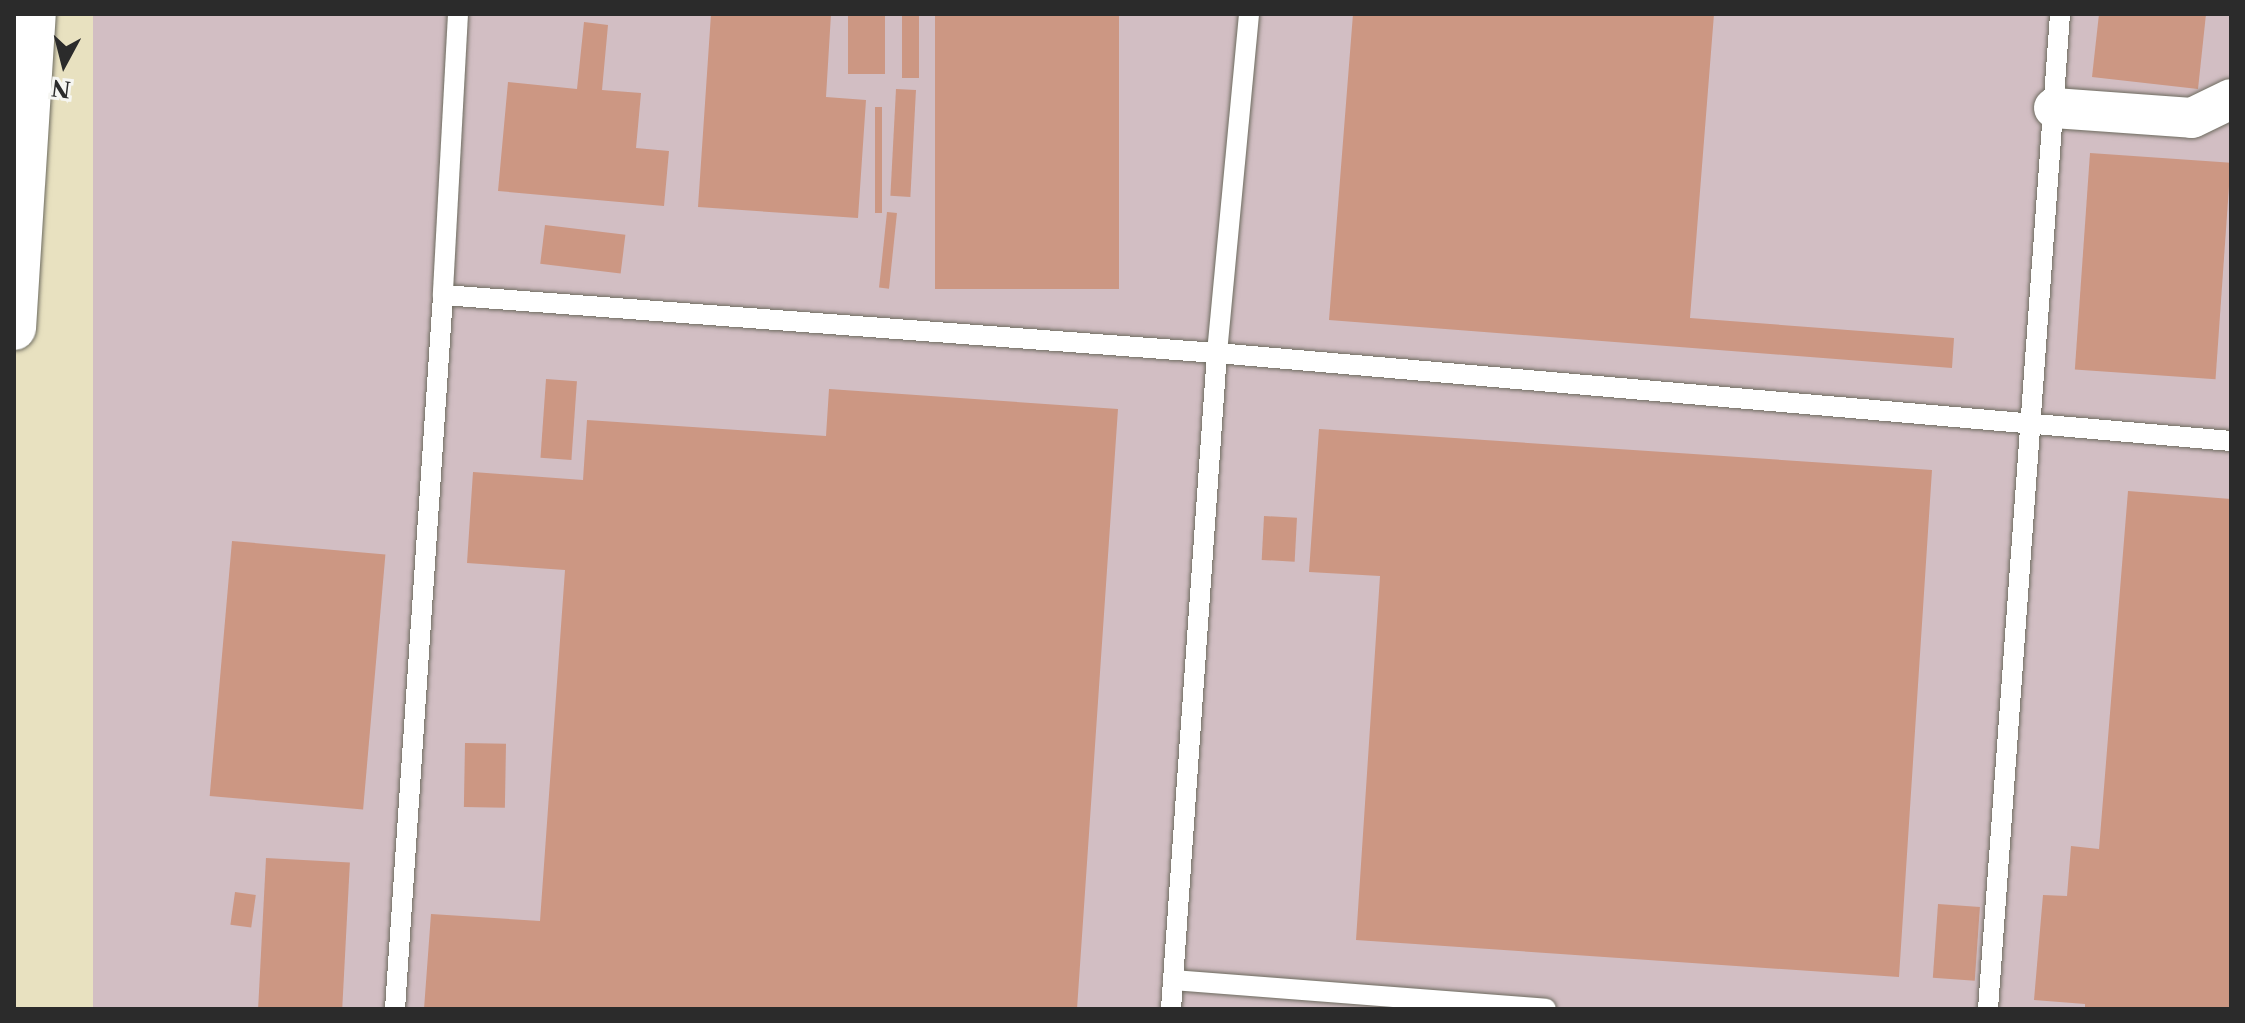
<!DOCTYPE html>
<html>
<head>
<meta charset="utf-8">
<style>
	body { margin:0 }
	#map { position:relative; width:2245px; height:1023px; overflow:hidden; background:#e8e1c0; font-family:"Libre Caslon Text",serif }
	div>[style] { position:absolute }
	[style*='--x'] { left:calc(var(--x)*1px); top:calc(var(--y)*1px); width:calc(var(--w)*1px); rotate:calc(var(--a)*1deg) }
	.industrial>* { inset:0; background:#d2bec3; transform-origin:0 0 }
	.building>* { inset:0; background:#cc9783; transform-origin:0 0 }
	.roads { filter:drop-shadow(0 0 2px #6d6b5f) drop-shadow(0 0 2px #6d6b5f) }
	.service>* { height:20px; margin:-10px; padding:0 10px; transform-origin:10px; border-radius:10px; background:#fff }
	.minor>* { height:40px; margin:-20px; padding:0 20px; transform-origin:20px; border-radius:20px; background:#fff }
	.tertiary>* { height:44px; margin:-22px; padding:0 22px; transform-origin:22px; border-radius:22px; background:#fff }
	span { translate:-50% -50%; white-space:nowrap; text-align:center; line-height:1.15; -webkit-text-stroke:6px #f6f6f2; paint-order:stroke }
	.frame { position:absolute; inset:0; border:16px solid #2b2b2b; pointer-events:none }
	.north { position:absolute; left:24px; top:24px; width:80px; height:80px; -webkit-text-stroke:6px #f6f6f2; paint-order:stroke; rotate:187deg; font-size:22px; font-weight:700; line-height:32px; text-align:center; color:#2b2b2b }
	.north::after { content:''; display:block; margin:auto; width:28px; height:36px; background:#2b2b2b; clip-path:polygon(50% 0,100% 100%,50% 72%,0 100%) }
</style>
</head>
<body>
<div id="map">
	<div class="industrial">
		<i style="left:93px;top:14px;width:2138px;height:998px"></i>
	</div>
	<div class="building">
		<i style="clip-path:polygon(711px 14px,831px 14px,826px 97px,866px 100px,858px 218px,698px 207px)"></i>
		<i style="left:848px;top:14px;width:37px;height:60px"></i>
		<i style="left:902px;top:14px;width:17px;height:64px"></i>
		<i style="left:935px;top:14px;width:184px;height:275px"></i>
		<i style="clip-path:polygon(1353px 14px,1714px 14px,1690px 318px,1954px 338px,1952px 368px,1329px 320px)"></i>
		<i style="clip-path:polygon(2099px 14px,2206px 14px,2198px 89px,2092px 77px)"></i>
		<i style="clip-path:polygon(584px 22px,608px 25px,602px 90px,641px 93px,636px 148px,669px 151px,664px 206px,498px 191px,508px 82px,577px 89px)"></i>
		<i style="left:896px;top:89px;width:20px;height:107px;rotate:3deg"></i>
		<i style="left:875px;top:107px;width:7px;height:106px"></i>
		<i style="left:2090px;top:153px;width:141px;height:217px;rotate:4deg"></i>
		<i style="left:887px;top:212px;width:10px;height:76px;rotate:6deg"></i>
		<i style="left:545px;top:225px;width:81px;height:39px;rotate:7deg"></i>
		<i style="left:546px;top:379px;width:31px;height:79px;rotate:4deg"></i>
		<i style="clip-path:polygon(829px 389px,1118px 409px,1077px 1009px,424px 1009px,431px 914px,540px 921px,565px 570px,467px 563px,473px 472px,583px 480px,587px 420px,826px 436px)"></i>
		<i style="clip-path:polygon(1319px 429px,1932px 470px,1899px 977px,1356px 940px,1380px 576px,1309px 572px)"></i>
		<i style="clip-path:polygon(2128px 491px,2231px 499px,2231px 1009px,2085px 1009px,2085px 1004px,2034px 1000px,2043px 895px,2067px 896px,2071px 846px,2099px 849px)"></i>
		<i style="left:1264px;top:516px;width:33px;height:44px;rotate:3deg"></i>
		<i style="left:232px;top:541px;width:154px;height:256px;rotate:5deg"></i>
		<i style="left:465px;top:743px;width:41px;height:64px;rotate:1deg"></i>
		<i style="left:266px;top:858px;width:84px;height:151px;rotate:3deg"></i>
		<i style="left:235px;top:892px;width:21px;height:33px;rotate:8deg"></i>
		<i style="left:1938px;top:904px;width:42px;height:74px;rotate:4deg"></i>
	</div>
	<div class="roads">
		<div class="service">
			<i style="--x:458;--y:14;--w:281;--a:93.1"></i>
			<i style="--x:443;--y:295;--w:776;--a:4.29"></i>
			<i style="--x:1217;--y:353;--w:1018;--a:4.96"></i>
			<i style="--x:1173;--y:980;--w:374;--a:4.4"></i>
			<i style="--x:395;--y:1009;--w:716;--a:-86.15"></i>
			<i style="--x:1171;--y:1009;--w:658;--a:-85.99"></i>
			<i style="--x:1217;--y:353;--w:341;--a:-84.6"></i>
			<i style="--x:1988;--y:1009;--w:998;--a:-85.86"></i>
		</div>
		<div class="minor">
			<i style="--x:2054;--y:108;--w:138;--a:4.1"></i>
			<i style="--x:2192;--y:118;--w:43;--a:-26"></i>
		</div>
		<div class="tertiary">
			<i style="--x:14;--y:328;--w:315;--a:-86.4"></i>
		</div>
	</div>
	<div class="frame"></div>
	<div class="north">N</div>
</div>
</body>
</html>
